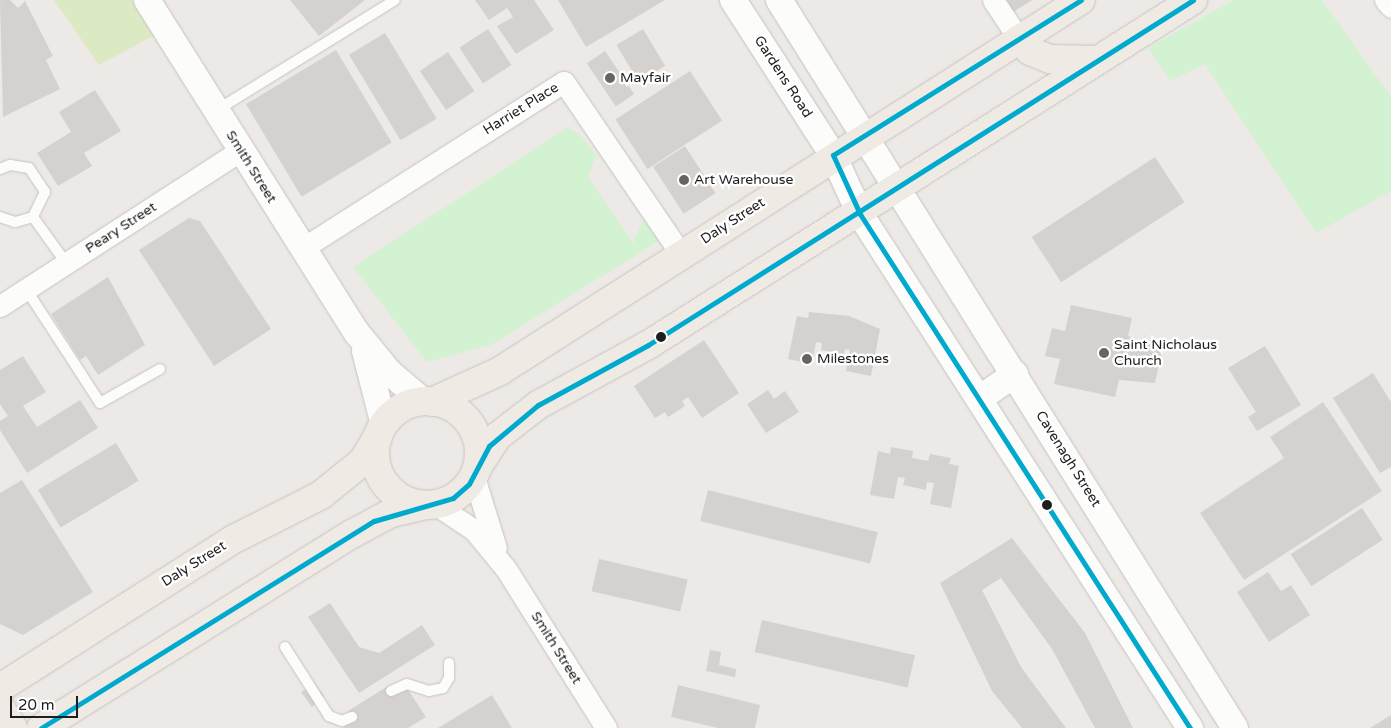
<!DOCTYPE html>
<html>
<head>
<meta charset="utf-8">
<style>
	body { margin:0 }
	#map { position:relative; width:1391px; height:728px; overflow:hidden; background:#ece9e6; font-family:"Varela Round",sans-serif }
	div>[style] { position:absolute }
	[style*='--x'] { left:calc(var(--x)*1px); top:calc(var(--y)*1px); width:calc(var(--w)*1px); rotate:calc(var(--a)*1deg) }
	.grass>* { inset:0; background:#dceac4 }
	.park>* { inset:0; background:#d3f2d1 }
	.building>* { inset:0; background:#d5d1cf; transform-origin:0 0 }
	.roads { filter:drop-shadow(0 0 1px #c5c4c2) drop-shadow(0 0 1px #c5c4c2) }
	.service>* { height:10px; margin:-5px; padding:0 5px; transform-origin:5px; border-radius:5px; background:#fcfcfb }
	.minor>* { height:21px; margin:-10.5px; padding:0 10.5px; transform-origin:10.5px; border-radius:10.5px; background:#fcfcfb }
	.tertiary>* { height:26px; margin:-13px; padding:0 13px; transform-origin:13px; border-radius:13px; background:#fcfcfb }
	.primary>* { height:28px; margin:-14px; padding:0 14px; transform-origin:14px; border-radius:14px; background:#f0eae4 }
	.primary>.ring { margin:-14px; padding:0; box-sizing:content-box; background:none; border:28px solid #f0eae4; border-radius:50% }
	.bus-1>* { height:5px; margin:-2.5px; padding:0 2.5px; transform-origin:2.5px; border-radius:2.5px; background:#00a9ce }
	.dots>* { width:14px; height:14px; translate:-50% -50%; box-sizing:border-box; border:2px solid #fff; border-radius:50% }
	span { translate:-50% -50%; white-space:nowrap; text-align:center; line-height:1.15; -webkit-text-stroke:5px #fff; paint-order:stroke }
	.street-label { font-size:14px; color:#1e1e1e }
	.poi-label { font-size:14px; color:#1e1e1e }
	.left { translate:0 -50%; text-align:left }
	.scale { position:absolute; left:10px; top:696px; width:68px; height:22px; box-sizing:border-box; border:2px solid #1e1e1e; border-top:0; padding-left:6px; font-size:15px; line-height:18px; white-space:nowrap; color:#1e1e1e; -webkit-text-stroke:4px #fff; paint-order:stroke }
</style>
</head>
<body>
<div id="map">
	<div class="grass">
		<i style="clip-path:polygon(54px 0,132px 0,155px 35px,99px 65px)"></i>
	</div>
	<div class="park">
		<i style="clip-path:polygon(1234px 0,1322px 0,1391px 97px,1391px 191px,1316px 233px,1205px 64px,1171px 81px,1148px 48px)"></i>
		<i style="clip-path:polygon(567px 128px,580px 134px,596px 156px,588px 177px,633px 243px,645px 215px,665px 237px,491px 345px,427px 362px,353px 267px)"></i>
	</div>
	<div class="building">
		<i style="clip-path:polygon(0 0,10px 0,18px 8px,25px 1px,53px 56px,46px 60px,60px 89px,3px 117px)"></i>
		<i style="clip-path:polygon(290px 0,365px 0,319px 36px)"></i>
		<i style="clip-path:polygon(475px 0,534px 0,554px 30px,516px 54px,497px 26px,513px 17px,507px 8px,489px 20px)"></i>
		<i style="clip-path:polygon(558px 0,665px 0,586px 47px)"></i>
		<i style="clip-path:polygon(1001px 0,1032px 0,1010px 14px)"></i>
		<i style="left:488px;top:29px;width:43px;height:34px;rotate:57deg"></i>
		<i style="left:643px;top:29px;width:43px;height:31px;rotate:59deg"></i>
		<i style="left:385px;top:33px;width:100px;height:42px;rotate:59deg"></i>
		<i style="left:336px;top:50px;width:108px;height:105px;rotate:59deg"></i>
		<i style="left:605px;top:51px;width:52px;height:22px;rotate:56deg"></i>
		<i style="left:448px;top:52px;width:47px;height:34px;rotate:56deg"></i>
		<i style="left:690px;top:71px;width:59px;height:89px;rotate:57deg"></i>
		<i style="clip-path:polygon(95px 90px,121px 131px,84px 153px,92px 166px,58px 186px,37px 153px,71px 132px,59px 112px)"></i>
		<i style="left:685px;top:146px;width:56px;height:38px;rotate:57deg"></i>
		<i style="left:1155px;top:157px;width:54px;height:147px;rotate:57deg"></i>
		<i style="clip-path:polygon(189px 218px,200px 221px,271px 329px,214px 366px,139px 250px)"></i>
		<i style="clip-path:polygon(108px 277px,145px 345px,98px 375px,86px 356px,80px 360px,51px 314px)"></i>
		<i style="clip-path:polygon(1071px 305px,1132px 318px,1128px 336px,1162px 350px,1155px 383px,1119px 380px,1115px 397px,1054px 384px,1060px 359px,1045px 356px,1052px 328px,1065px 331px)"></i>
		<i style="clip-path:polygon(809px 312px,849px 316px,880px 329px,871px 376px,846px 371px,850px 350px,845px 349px,844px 355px,821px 350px,822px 343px,816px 342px,812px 364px,788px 359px,797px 316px,808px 318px)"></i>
		<i style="clip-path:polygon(704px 340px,739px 393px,702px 418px,688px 397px,682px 401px,685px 406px,668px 417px,665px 412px,655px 418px,634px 386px)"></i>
		<i style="clip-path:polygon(1265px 346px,1301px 405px,1257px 431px,1248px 417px,1256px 412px,1228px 368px)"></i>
		<i style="clip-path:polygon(23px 356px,46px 392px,23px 406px,37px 427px,80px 400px,98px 428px,27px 473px,0 430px,0 421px,8px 416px,0 404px,0 370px)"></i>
		<i style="clip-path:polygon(1373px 373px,1391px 402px,1391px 467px,1380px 473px,1333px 398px)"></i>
		<i style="clip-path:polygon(768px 390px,774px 399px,785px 391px,799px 412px,766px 433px,747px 404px)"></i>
		<i style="clip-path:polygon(1323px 402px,1382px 491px,1244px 580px,1200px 513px,1284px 458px,1270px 437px)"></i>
		<i style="left:116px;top:443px;width:44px;height:91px;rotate:59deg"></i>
		<i style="clip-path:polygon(891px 447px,913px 451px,912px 458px,928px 461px,930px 454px,951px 458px,949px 464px,959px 466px,951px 508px,930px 504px,934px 483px,927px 482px,926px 490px,903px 485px,905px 478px,898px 477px,894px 499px,870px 495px,878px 451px,890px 454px)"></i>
		<i style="clip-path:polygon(22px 480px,93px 592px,23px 635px,0 624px,0 493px)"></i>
		<i style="left:708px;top:490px;width:175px;height:32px;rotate:14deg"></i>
		<i style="left:1362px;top:508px;width:38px;height:85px;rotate:57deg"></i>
		<i style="clip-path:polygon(1012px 538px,1085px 633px,1133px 728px,1095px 728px,1052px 649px,1001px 578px,982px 590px,1021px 667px,1066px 728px,1022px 728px,992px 691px,940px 583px)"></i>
		<i style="left:599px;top:559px;width:91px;height:33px;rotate:13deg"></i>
		<i style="clip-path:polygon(1268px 572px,1281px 591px,1291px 585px,1310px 615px,1269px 642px,1237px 592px)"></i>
		<i style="clip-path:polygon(330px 603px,359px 647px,379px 653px,422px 625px,435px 645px,359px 693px,308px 617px)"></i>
		<i style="left:762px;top:620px;width:157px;height:33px;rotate:13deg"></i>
		<i style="clip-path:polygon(710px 650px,721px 652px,719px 665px,736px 669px,735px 677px,706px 671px)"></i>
		<i style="clip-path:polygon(315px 683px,324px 696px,312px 707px,301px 692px)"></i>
		<i style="clip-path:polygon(678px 685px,760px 705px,755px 728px,718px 728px,671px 717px)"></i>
		<i style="clip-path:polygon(388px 686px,394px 696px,407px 688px,426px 717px,408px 728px,342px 728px,354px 721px,348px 711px)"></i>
		<i style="clip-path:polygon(492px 695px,512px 728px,438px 728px)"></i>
		<i style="clip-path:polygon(1391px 715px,1391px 728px,1370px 728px)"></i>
	</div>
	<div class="roads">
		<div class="service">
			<i style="--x:217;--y:110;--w:209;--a:-31.7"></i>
			<i style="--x:0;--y:169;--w:11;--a:-22"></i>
			<i style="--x:10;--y:165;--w:19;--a:9"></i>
			<i style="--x:29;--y:168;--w:29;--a:56"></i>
			<i style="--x:45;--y:192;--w:28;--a:116"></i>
			<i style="--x:33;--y:217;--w:19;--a:164"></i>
			<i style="--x:15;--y:222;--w:16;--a:-162"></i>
			<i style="--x:33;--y:217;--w:57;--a:54.3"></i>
			<i style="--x:26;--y:289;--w:136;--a:57"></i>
			<i style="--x:100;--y:403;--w:69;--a:-29.5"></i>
			<i style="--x:285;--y:647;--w:82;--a:57.5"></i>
			<i style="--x:329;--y:716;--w:14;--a:21"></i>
			<i style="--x:342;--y:721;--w:11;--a:-22"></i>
			<i style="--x:391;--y:691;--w:17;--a:-24"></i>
			<i style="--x:407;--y:684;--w:23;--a:18"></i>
			<i style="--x:429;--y:691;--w:14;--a:-12"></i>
			<i style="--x:443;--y:688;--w:12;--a:-59"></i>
			<i style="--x:449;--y:678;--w:15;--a:-90"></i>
		</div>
		<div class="minor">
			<i style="--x:993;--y:0;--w:47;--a:56.3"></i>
			<i style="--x:1385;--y:0;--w:9;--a:49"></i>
			<i style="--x:303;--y:248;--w:309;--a:-32.5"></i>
			<i style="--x:564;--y:82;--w:208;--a:55.8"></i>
			<i style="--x:0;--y:306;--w:287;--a:-32.9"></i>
			<i style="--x:474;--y:477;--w:74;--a:72.8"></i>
			<i style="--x:435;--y:504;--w:47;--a:33.7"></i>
			<i style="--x:474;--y:530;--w:50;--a:50.6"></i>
			<i style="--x:506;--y:569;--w:188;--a:57.8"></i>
		</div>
		<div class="tertiary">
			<i style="--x:147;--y:0;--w:394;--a:57.8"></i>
			<i style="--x:357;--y:333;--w:50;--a:50.6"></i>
			<i style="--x:389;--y:372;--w:46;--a:40.6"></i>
			<i style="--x:733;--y:0;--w:184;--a:57.2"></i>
			<i style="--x:833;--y:155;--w:65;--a:65.4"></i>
			<i style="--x:860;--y:214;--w:611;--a:57.3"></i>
			<i style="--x:779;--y:0;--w:859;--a:57.94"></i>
			<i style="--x:365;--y:351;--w:76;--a:75.6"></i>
			<i style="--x:979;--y:399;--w:44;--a:-34.8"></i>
		</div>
		<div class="primary">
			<i style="--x:1019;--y:39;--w:16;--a:47"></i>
			<i style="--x:1030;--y:51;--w:22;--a:22"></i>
			<i style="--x:1050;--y:59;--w:48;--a:1.2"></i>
			<i class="ring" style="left:375px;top:401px;width:76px;height:76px"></i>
			<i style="--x:432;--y:402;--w:75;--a:-24.5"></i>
			<i style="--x:500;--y:371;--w:689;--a:-32.56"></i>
			<i style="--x:477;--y:468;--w:38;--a:-57"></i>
			<i style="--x:498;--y:436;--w:51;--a:-37.8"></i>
			<i style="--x:538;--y:405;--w:125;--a:-28.6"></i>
			<i style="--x:648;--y:345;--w:645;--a:-32.33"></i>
			<i style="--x:0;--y:688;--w:275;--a:-32.5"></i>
			<i style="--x:232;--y:540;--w:100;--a:-26.8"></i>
			<i style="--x:321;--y:495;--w:54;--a:-39"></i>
			<i style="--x:363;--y:461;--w:31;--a:-59"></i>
			<i style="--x:0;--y:707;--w:25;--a:58"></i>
			<i style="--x:41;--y:728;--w:367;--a:-32"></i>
			<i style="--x:352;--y:534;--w:44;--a:-28.3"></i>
			<i style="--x:391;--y:513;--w:35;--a:-13"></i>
		</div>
	</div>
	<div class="bus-1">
		<i style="--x:1081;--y:0;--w:292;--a:148"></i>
		<i style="--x:833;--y:155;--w:65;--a:65.4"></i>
		<i style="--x:860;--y:214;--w:611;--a:57.3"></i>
		<i style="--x:41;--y:728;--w:392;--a:-31.9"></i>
		<i style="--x:374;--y:521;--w:82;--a:-16.2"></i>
		<i style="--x:453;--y:498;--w:21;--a:-41"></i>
		<i style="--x:469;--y:484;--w:43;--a:-62.2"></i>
		<i style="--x:489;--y:446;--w:64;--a:-39.9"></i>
		<i style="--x:538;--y:405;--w:125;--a:-28.6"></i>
		<i style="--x:648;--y:345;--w:645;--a:-32.33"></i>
	</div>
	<div class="dots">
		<i style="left:610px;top:78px;background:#666564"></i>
		<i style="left:684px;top:180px;background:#666564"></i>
		<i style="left:661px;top:337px;background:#1e1e1e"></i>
		<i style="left:1104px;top:353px;background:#666564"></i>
		<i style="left:807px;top:359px;background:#666564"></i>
		<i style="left:1047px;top:505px;background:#1e1e1e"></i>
	</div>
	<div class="street-label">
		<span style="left:783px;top:77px;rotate:57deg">Gardens Road</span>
		<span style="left:521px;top:109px;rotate:-32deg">Harriet Place</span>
		<span style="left:251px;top:167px;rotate:58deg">Smith Street</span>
		<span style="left:733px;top:221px;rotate:-33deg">Daly Street</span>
		<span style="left:121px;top:228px;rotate:-33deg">Peary Street</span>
		<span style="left:1068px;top:459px;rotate:58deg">Cavenagh Street</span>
		<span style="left:194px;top:564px;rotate:-32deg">Daly Street</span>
		<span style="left:556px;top:648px;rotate:58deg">Smith Street</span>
	</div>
	<div class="poi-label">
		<span class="left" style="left:620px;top:78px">Mayfair</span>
		<span class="left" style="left:694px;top:180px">Art Warehouse</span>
		<span class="left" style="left:1114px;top:353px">Saint Nicholaus<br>Church</span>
		<span class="left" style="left:817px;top:359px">Milestones</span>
	</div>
	<div class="scale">20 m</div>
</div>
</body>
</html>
